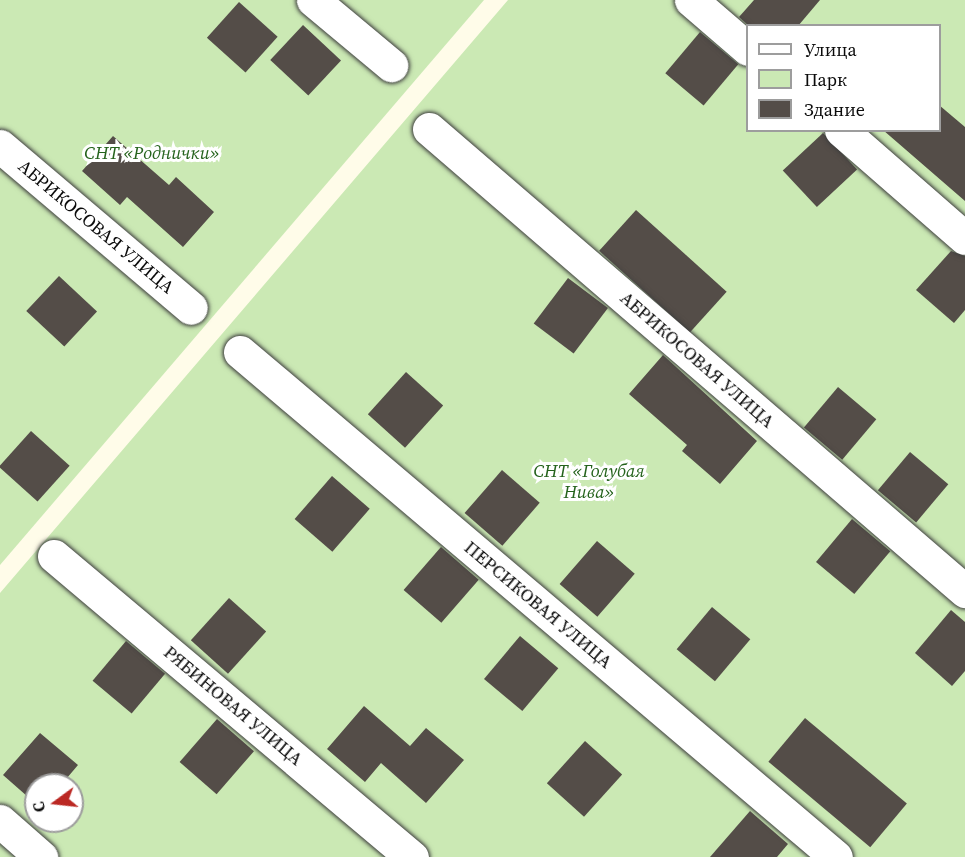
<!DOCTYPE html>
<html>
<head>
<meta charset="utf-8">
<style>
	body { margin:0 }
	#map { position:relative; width:965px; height:857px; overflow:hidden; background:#fffce9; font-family:"Source Serif 4",serif }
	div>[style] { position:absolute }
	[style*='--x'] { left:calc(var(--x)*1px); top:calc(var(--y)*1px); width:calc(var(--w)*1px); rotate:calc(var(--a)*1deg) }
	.green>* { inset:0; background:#cbe9b4 }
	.building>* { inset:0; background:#544d48; transform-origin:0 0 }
	.roads { filter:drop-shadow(0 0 2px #3e3e3e) drop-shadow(0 0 2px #3e3e3e) }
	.street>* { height:33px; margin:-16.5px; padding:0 16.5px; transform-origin:16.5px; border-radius:16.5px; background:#fff }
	span { translate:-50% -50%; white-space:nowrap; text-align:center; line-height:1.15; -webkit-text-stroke:6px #fff; paint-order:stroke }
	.park-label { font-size:18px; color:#25631c; font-style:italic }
	.street-label { font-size:18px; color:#0b0b0b }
	.legend { position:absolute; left:746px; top:24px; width:195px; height:108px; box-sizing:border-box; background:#fff; border:2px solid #9d9d9d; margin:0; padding:8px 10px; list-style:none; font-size:18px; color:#0b0b0b }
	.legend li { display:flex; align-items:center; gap:12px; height:30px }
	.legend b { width:30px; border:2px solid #9d9d9d }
	.north { position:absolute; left:24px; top:773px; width:60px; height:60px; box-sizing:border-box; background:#fff; border:2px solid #9d9d9d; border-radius:50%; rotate:255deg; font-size:16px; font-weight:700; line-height:24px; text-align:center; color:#0b0b0b }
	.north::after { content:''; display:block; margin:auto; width:21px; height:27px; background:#bb2823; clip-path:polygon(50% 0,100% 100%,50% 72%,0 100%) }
</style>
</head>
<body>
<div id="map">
	<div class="green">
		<i style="clip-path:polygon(0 0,484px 0,0 565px)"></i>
		<i style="clip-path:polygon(evenodd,508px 0,965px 0,965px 857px,0 857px,0 593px,508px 0,748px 26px,940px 26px,940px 130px,748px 130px,748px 26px,508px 0,36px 785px,72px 785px,72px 821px,36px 821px,36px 785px)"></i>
	</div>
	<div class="building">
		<i style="clip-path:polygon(754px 0,820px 0,798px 26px,749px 26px,739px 17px)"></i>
		<i style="left:239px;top:2px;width:52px;height:48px;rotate:42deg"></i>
		<i style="left:303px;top:25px;width:52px;height:48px;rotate:43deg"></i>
		<i style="left:700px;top:32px;width:50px;height:54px;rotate:40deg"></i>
		<i style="clip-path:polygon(939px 105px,965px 127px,965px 201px,883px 130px,939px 130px)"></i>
		<i style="left:823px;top:133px;width:50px;height:55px;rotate:47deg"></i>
		<i style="clip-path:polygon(113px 136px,169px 185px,176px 177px,214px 212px,183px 247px,127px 197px,120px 205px,82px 171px)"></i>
		<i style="left:636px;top:210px;width:122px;height:55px;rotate:42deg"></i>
		<i style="clip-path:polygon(951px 251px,965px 256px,965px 310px,954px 323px,916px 290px)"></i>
		<i style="left:59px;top:276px;width:52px;height:48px;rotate:43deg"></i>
		<i style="left:568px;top:278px;width:50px;height:57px;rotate:37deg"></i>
		<i style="clip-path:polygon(663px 355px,757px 441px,720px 484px,682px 451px,687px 445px,629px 394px)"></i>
		<i style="left:406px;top:372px;width:50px;height:57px;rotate:42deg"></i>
		<i style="left:838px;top:387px;width:50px;height:53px;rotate:40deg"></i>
		<i style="left:31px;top:431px;width:52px;height:48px;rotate:42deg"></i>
		<i style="left:910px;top:452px;width:50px;height:50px;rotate:40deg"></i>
		<i style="left:502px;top:470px;width:50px;height:57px;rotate:41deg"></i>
		<i style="left:332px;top:476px;width:50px;height:57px;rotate:41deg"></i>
		<i style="left:852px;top:519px;width:50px;height:56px;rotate:40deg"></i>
		<i style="left:597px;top:541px;width:50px;height:57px;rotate:41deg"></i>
		<i style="left:441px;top:547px;width:50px;height:57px;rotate:41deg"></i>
		<i style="left:229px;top:598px;width:50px;height:57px;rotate:42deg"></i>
		<i style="left:712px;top:607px;width:50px;height:55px;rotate:40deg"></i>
		<i style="clip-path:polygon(951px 610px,965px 622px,965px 671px,952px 686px,915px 653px)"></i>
		<i style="left:520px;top:636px;width:50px;height:56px;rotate:40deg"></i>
		<i style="left:126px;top:641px;width:51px;height:52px;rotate:40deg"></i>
		<i style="clip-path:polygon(364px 706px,410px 746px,426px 728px,464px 760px,426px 803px,381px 763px,365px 782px,327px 749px)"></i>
		<i style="left:805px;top:718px;width:133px;height:57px;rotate:40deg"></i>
		<i style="left:217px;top:719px;width:49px;height:57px;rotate:41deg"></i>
		<i style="clip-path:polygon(40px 733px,78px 765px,61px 785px,36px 785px,36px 804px,3px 775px)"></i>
		<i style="left:585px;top:741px;width:50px;height:57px;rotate:42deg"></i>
		<i style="clip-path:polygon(750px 811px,788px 844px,777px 857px,710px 857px)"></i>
	</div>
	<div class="roads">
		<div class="street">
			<i style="--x:313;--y:0;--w:102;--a:39.8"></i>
			<i style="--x:691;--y:0;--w:75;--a:40.7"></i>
			<i style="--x:429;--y:129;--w:708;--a:40.76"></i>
			<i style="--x:841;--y:130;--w:164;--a:41.1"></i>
			<i style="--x:0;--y:146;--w:250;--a:40.3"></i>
			<i style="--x:240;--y:352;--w:781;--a:40.28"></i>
			<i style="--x:54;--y:556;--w:468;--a:40.1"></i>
			<i style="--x:0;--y:821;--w:55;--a:41.3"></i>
		</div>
	</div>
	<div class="park-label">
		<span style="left:152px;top:153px">СНТ «Роднички»</span>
		<span style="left:589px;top:482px">СНТ «Голубая<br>Нива»</span>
	</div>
	<div class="street-label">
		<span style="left:96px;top:227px;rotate:40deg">АБРИКОСОВАЯ УЛИЦА</span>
		<span style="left:697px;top:360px;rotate:41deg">АБРИКОСОВАЯ УЛИЦА</span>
		<span style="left:538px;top:605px;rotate:40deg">ПЕРСИКОВАЯ УЛИЦА</span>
		<span style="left:233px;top:706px;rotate:40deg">РЯБИНОВАЯ УЛИЦА</span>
	</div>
	<ul class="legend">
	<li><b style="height:8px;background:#fff"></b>Улица</li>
	<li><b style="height:16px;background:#cbe9b4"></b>Парк</li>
	<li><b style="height:16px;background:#544d48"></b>Здание</li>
	</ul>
	<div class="north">С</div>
</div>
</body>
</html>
